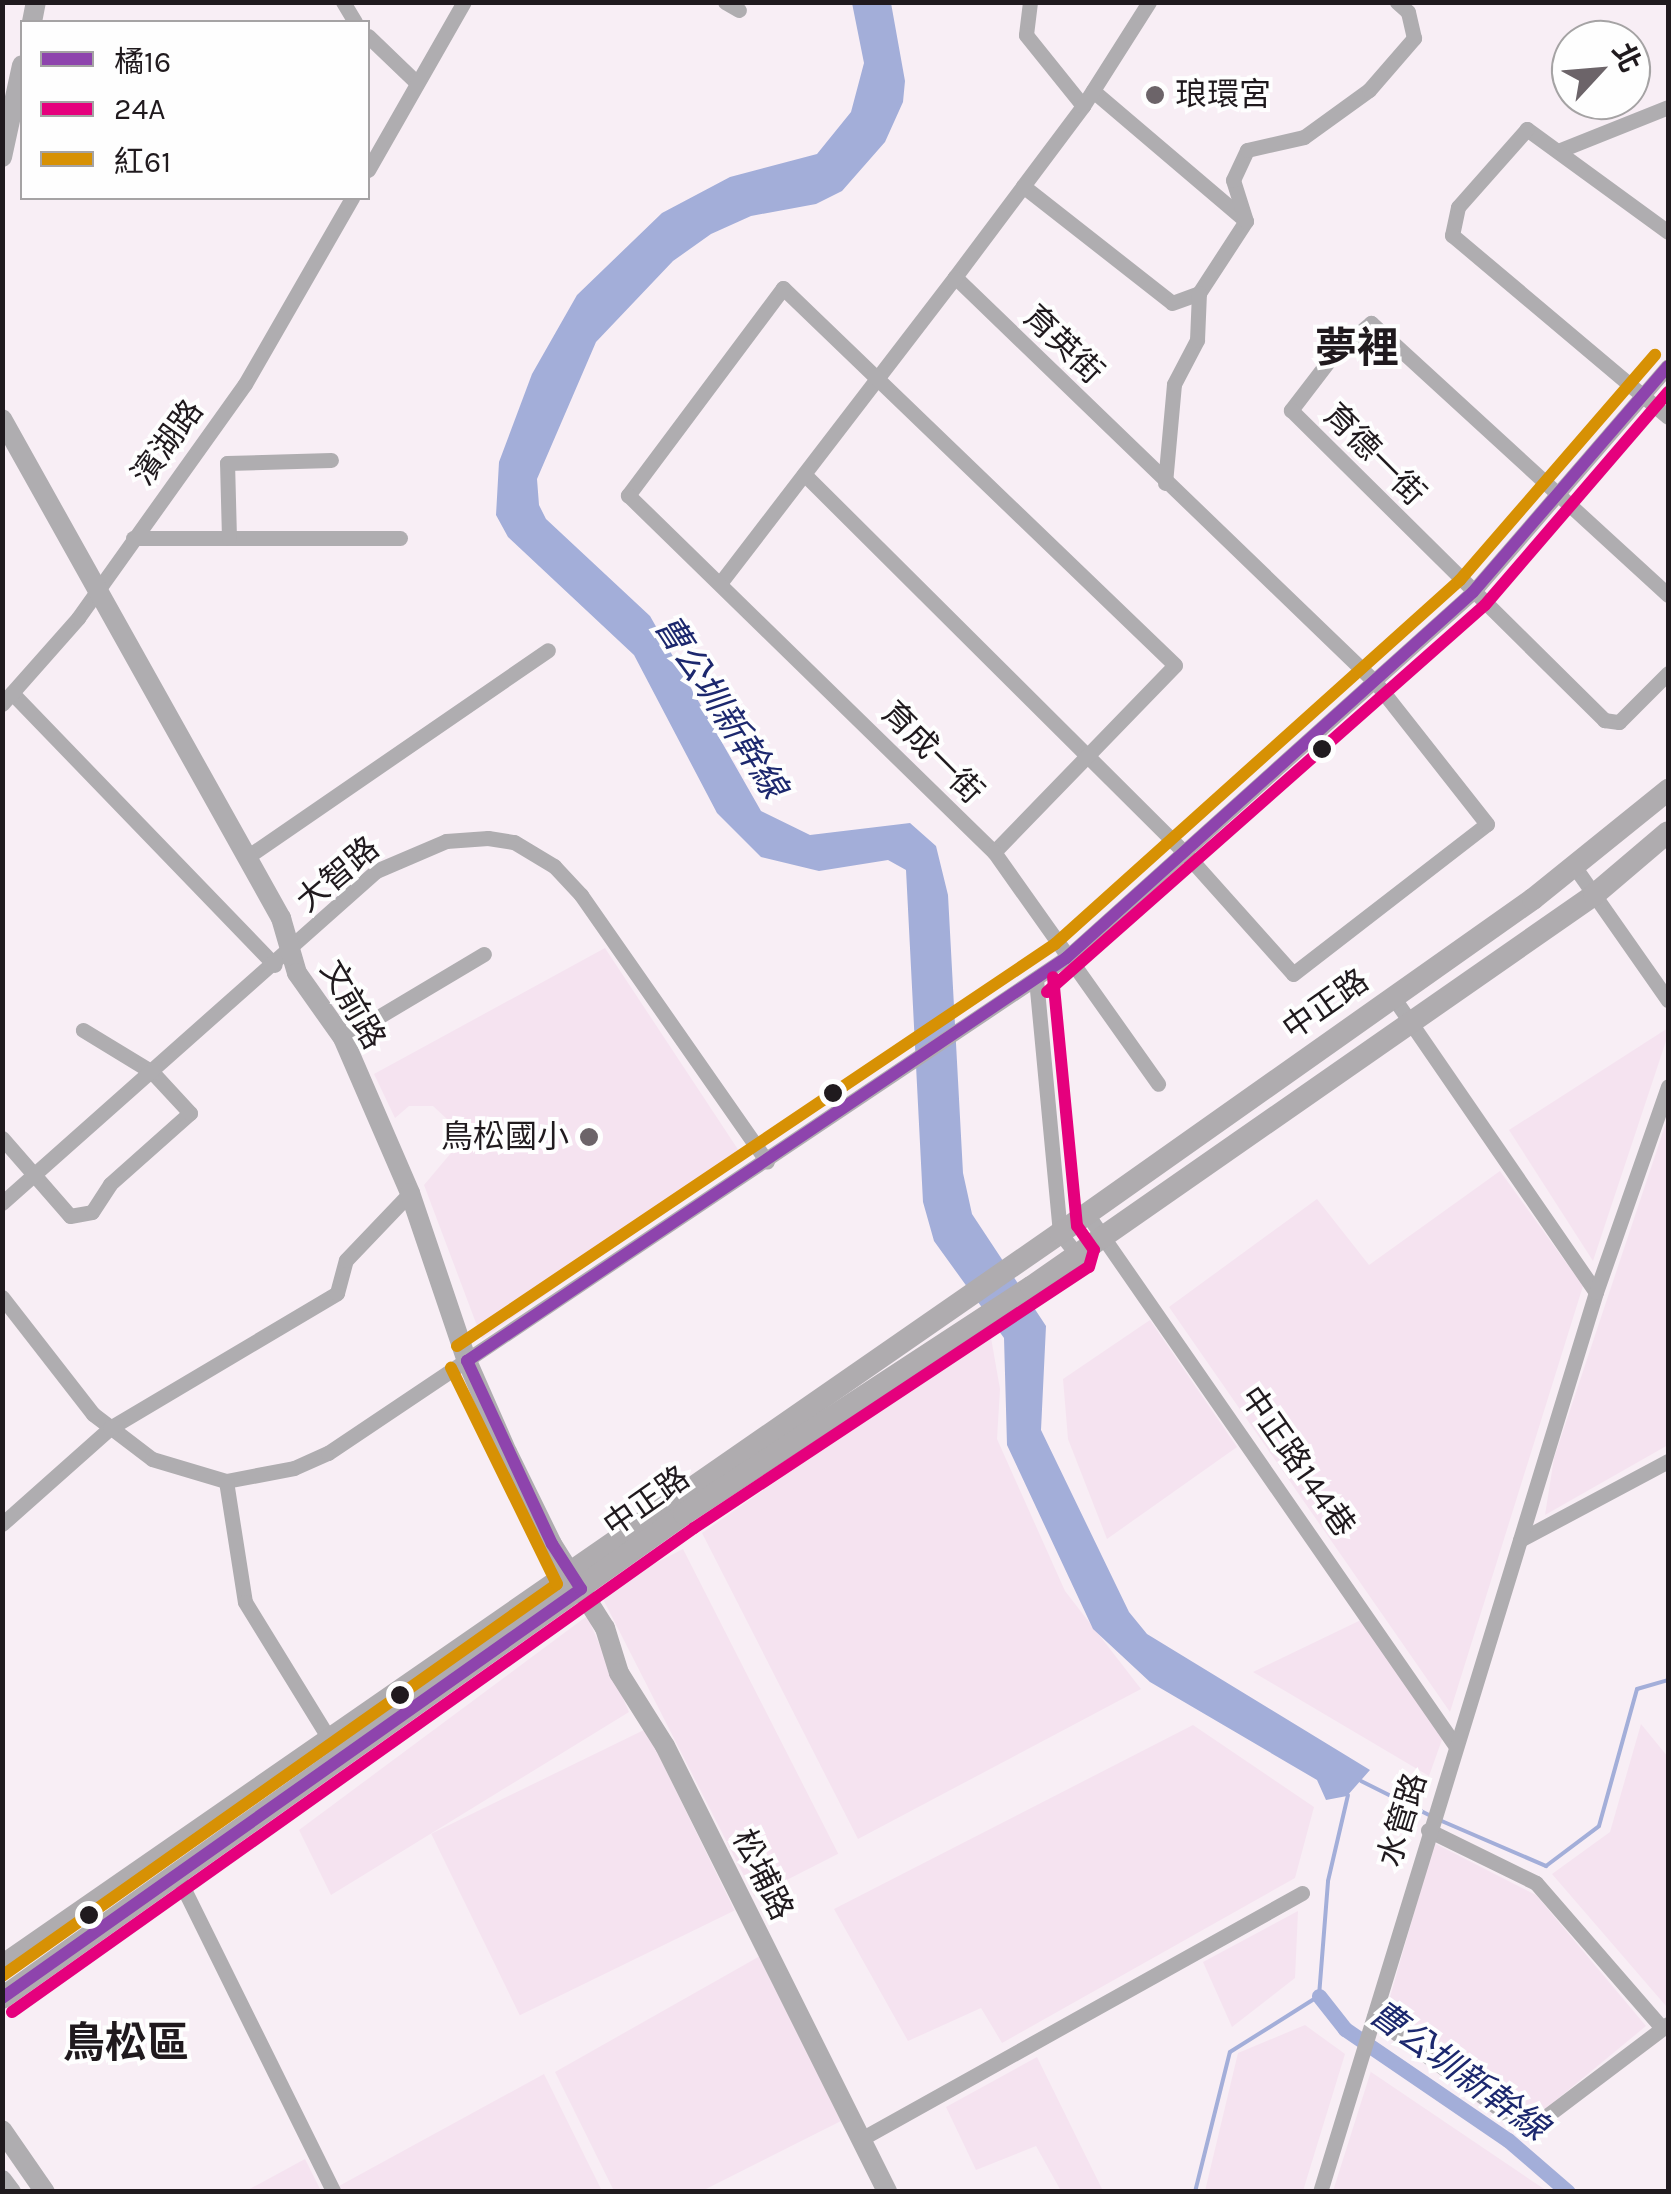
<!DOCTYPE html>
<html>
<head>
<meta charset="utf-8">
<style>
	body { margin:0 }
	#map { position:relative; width:1671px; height:2194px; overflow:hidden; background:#f8eef5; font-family:Karla,"Noto Sans TC",sans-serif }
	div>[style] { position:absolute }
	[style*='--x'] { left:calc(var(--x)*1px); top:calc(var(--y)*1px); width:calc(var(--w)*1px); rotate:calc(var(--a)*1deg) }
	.built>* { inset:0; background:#f5e3f0; transform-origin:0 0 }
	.water>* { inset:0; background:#a3aed9 }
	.stream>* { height:4px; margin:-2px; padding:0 2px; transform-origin:2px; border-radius:2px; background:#a3aed9 }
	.canal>* { height:15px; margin:-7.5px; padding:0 7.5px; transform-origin:7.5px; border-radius:7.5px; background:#a3aed9 }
	.minor>* { height:15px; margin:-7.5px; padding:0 7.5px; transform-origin:7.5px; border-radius:7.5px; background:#afadb0 }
	.tertiary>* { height:20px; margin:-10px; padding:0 10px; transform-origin:10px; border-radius:10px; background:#afadb0 }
	.secondary>* { height:22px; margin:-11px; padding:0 11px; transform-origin:11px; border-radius:11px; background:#afacaf }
	.bus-1>* { height:12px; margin:-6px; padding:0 6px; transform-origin:6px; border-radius:6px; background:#8e44ad }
	.bus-2>* { height:12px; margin:-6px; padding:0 6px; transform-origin:6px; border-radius:6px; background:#e5007d }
	.bus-3>* { height:12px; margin:-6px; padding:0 6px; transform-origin:6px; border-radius:6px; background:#d79104 }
	.dots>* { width:28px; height:28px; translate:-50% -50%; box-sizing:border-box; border:5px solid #fefefe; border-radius:50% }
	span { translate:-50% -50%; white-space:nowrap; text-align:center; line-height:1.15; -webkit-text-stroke:8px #fefefe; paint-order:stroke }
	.poi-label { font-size:32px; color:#201a1e }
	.left { translate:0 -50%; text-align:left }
	.right { translate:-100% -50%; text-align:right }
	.street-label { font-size:32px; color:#201a1e }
	.water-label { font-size:35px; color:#1c286e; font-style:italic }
	.district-label { font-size:42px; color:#201a1e; font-weight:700 }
	.frame { position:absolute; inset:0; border:5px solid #201a1e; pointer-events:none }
	.legend { position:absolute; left:20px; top:20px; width:350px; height:180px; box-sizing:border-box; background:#fefefe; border:2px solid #a5a3a4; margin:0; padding:12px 18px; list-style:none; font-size:30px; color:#201a1e }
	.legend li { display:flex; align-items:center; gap:20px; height:50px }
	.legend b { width:50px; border:2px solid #a5a3a4 }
	.north { position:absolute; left:1551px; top:20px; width:100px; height:100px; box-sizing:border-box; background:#fefefe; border:2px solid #a5a3a4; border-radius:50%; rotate:64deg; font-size:28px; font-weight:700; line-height:40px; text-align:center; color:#201a1e }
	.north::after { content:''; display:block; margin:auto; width:35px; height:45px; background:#6c6469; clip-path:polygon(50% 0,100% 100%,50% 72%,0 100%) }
</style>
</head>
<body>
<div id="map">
	<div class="built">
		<i style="clip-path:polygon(605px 948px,743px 1157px,482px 1339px,424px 1185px,451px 1153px,448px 1120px,433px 1106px,409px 1106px,395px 1118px,374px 1074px)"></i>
		<i style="clip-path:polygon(1668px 1028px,1668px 1035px,1593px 1261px,1509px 1130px)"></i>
		<i style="clip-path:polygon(1668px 1117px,1668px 1445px,1545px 1515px,1554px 1458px)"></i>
		<i style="clip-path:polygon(1500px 1171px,1583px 1286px,1450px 1712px,1169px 1307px,1317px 1199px,1369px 1265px)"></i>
		<i style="clip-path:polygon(1150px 1320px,1237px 1447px,1107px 1539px,1068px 1439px,1063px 1379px)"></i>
		<i style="clip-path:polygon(990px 1332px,1000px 1389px,997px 1439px,1065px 1591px,1141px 1689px,858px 1839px,702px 1533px)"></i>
		<i style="left:683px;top:1549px;width:342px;height:94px;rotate:63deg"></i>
		<i style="clip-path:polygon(587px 1616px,629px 1712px,331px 1895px,299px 1830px)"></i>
		<i style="clip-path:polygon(1363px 1619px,1444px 1734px,1429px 1776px,1253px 1672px)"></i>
		<i style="clip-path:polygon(1641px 1724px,1668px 1757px,1666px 2006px,1552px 1874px,1610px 1832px)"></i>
		<i style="clip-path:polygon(1193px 1725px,1314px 1807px,1295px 1878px,1002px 2043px,981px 2008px,908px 2041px,834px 1909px)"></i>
		<i style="left:646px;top:1729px;width:202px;height:239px;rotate:64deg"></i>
		<i style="clip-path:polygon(1434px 1843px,1536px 1895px,1646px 2026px,1537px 2116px,1520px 2116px,1392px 2017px,1388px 2004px)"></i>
		<i style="clip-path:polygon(1298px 1911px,1295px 1978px,1232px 2027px,1203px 1962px)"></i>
		<i style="clip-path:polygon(760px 1956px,841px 2121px,702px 2191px,614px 2191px,555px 2072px)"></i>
		<i style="clip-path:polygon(1305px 2025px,1345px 2054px,1303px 2191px,1205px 2191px,1238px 2053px)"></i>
		<i style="clip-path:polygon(1037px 2057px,1103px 2191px,1061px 2191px,1036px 2146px,976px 2170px,946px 2107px)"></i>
		<i style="clip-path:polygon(1371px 2071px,1371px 2072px,1547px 2191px,1333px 2191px)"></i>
		<i style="clip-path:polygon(544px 2074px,602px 2191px,342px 2191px,339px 2186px)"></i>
		<i style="clip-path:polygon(305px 2159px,321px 2191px,246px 2191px)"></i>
	</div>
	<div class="water">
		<i style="clip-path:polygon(852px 3px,891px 3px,905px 81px,903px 102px,885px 142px,842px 191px,816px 204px,751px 216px,711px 234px,673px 261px,596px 342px,537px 479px,539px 505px,546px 519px,650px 616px,761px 811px,810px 835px,910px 823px,936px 846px,948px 895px,963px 1173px,972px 1214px,1046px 1326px,1041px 1430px,1129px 1612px,1147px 1634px,1370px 1770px,1347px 1796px,1326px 1800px,1317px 1780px,1150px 1682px,1093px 1629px,1007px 1445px,1004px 1338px,934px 1241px,923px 1202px,906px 870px,888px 860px,819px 871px,761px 857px,717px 813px,634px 655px,508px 537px,496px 515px,499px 462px,532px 374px,577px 295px,662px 213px,730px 177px,817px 154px,851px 112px,864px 63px)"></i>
	</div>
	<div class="stream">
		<i style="--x:1361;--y:1781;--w:76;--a:26.6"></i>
		<i style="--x:1437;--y:1819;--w:119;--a:23.3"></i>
		<i style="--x:1546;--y:1866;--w:66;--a:-37"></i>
		<i style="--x:1599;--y:1826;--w:142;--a:-74.5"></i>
		<i style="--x:1637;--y:1689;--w:32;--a:-16"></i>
		<i style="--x:1195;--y:2192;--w:144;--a:-76"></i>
		<i style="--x:1230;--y:2052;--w:105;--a:-32.2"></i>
		<i style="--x:1319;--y:1996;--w:115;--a:-85.5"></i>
		<i style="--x:1328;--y:1881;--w:88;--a:-76.9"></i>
	</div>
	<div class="canal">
		<i style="--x:1319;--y:1996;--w:42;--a:51.8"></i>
		<i style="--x:1345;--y:2029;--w:197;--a:34.3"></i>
		<i style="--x:1508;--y:2140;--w:79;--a:40.9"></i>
	</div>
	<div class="minor">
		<i style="--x:343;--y:2;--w:23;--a:59"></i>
		<i style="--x:725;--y:2;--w:16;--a:30"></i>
		<i style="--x:1030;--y:2;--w:33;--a:97"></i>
		<i style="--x:1026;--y:35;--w:91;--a:51.2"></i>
		<i style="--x:368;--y:36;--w:68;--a:43.8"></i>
		<i style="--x:1558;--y:151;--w:118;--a:-21.8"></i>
		<i style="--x:368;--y:170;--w:193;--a:-60.3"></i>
		<i style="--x:1023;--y:186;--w:189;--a:38.1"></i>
		<i style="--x:1172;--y:303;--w:29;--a:-20"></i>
		<i style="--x:1199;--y:293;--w:86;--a:-56.9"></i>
		<i style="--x:1246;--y:221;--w:201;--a:-139.6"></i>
		<i style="--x:1246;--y:221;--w:43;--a:-107.6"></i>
		<i style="--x:1233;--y:180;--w:33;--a:-65"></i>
		<i style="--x:1247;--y:150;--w:58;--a:-12.8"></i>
		<i style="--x:1304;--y:137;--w:80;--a:-35.9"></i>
		<i style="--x:1369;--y:90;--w:69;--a:-49.1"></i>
		<i style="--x:1414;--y:38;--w:27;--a:-103"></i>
		<i style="--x:1408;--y:12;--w:15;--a:-138"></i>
		<i style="--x:1668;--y:232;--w:175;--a:-143.9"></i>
		<i style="--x:1527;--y:129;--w:104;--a:131.5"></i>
		<i style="--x:1458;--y:207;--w:29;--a:102"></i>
		<i style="--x:1452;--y:235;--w:282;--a:40.1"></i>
		<i style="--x:804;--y:474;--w:537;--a:44.85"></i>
		<i style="--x:1185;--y:853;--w:162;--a:48.2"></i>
		<i style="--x:1293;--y:974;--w:245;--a:-37.7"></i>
		<i style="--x:1487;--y:824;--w:179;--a:-128.2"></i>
		<i style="--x:1376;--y:683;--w:585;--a:-136.04"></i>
		<i style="--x:955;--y:277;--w:214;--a:-53.2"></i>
		<i style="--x:1083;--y:106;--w:123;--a:-57.6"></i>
		<i style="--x:1165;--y:483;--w:99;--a:-84.8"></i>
		<i style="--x:1174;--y:384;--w:50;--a:-62.4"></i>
		<i style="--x:1197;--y:340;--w:47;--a:-87.6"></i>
		<i style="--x:133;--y:538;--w:267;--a:0"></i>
		<i style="--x:229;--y:538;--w:75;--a:-91.5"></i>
		<i style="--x:227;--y:463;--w:104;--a:-1.7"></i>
		<i style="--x:721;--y:582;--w:384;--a:-52.5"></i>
		<i style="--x:1668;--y:595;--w:403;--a:-137.5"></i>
		<i style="--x:1371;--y:323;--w:48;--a:140"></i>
		<i style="--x:1334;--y:354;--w:71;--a:127.5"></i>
		<i style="--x:1291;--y:410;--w:441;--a:44.7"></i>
		<i style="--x:1604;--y:720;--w:15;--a:8"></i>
		<i style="--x:1619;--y:722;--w:69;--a:-45"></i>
		<i style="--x:12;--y:693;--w:378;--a:46"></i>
		<i style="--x:2;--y:704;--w:115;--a:-48.5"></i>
		<i style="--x:78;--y:618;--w:287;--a:-54.5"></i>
		<i style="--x:245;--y:384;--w:215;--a:-60.1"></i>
		<i style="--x:994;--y:852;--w:260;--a:-45.9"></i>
		<i style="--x:1175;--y:665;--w:544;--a:-136.12"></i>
		<i style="--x:783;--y:288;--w:259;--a:126.8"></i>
		<i style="--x:628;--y:495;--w:511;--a:44.29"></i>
		<i style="--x:994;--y:852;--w:284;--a:54.7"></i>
		<i style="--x:247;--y:857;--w:365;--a:-34.5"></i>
		<i style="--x:1574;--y:866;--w:164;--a:55"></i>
		<i style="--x:1036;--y:979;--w:255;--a:84.6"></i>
		<i style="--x:1060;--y:1233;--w:28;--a:52"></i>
		<i style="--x:1393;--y:997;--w:358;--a:55.5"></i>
		<i style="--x:343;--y:1038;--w:164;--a:-30.8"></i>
		<i style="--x:2;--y:1138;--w:103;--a:48.9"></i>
		<i style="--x:70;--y:1216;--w:22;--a:-10"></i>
		<i style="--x:92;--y:1212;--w:33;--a:-57"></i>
		<i style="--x:110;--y:1184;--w:107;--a:-41.6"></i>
		<i style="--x:190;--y:1113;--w:56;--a:-132.8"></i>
		<i style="--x:152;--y:1072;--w:81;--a:-148.7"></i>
		<i style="--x:2;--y:1203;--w:500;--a:-41.6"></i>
		<i style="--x:376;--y:871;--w:76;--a:-23.2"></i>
		<i style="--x:446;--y:841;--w:42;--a:-4.1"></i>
		<i style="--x:488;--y:838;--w:26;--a:9"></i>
		<i style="--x:514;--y:842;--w:47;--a:31"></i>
		<i style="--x:554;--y:866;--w:40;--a:47"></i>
		<i style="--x:581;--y:895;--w:325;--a:55.1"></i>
		<i style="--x:1087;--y:1214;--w:646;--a:55.28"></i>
		<i style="--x:2;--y:1297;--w:148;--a:52.1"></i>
		<i style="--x:93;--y:1414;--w:74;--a:37.3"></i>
		<i style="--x:152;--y:1459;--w:77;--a:16.6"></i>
		<i style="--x:226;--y:1481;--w:69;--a:-10.8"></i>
		<i style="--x:294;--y:1468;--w:37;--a:-24"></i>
		<i style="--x:328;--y:1453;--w:889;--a:-33.85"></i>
		<i style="--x:1066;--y:958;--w:547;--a:-41.96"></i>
		<i style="--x:1473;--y:592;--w:298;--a:-49.2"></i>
		<i style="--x:226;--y:1481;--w:122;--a:81.1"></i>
		<i style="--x:245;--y:1602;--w:168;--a:58.4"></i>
		<i style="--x:2;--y:1524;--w:144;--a:-41.6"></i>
		<i style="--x:110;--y:1428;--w:264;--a:-30.7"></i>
		<i style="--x:337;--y:1293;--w:34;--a:-75"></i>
		<i style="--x:346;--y:1260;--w:93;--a:-46.3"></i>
		<i style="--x:1520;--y:1540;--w:168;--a:-28.1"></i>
		<i style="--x:1428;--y:1830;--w:120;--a:26.1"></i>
		<i style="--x:1536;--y:1883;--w:192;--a:49"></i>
		<i style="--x:176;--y:1873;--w:356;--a:63.7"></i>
		<i style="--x:1374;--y:2017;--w:191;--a:36.3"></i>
		<i style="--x:1528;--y:2130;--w:176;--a:-37.1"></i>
		<i style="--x:861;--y:2139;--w:505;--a:-29.15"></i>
		<i style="--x:1320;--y:2192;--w:941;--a:-72.95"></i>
		<i style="--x:1596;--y:1292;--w:218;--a:-70.7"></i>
	</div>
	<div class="tertiary">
		<i style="--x:32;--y:22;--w:20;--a:-79"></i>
		<i style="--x:2;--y:157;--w:94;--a:-77.7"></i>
		<i style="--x:2;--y:419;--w:572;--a:60.79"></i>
		<i style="--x:281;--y:918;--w:57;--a:73.8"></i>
		<i style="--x:297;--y:973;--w:80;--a:54.7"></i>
		<i style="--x:343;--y:1038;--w:169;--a:66.6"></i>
		<i style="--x:410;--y:1193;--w:177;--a:71.3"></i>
		<i style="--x:467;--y:1361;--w:99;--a:66.3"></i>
		<i style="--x:507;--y:1452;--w:102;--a:63.9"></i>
		<i style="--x:552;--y:1544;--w:99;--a:57.8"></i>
		<i style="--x:605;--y:1628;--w:47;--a:72.7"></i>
		<i style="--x:619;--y:1673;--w:86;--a:57.8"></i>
		<i style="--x:665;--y:1746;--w:498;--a:63.5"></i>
		<i style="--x:2;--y:2130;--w:75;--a:55.3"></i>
		<i style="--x:2;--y:2180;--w:15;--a:53"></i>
	</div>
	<div class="secondary">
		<i style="--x:2;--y:1966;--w:1287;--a:-34.71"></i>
		<i style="--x:1060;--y:1233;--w:579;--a:-35.23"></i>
		<i style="--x:1533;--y:899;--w:174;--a:-38.9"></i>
		<i style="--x:2;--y:1998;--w:836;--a:-35.36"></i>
		<i style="--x:684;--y:1514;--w:415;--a:-33.2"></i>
		<i style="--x:1031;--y:1287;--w:686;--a:-34.85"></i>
		<i style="--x:1594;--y:895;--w:97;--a:-40.4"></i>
	</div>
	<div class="bus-1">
		<i style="--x:467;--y:1361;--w:722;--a:-33.93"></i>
		<i style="--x:1066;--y:958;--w:547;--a:-41.96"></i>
		<i style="--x:1473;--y:592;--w:298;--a:-49.2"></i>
		<i style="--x:2;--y:1998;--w:709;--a:-35.24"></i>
		<i style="--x:581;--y:1589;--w:54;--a:-122.8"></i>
		<i style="--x:552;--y:1544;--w:202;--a:-114.9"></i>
	</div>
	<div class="bus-2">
		<i style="--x:1047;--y:992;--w:584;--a:-41.46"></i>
		<i style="--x:1485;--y:605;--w:281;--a:-49.3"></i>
		<i style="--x:12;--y:2012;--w:836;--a:-35.36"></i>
		<i style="--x:694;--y:1528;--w:473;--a:-33.5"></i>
		<i style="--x:1089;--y:1267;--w:18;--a:-74"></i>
		<i style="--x:1094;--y:1250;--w:29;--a:-125"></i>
		<i style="--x:1077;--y:1226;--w:250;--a:-95.5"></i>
	</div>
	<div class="bus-3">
		<i style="--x:457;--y:1346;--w:721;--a:-33.91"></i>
		<i style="--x:1055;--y:944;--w:545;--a:-41.95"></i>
		<i style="--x:1460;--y:580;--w:298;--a:-49.1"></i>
		<i style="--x:2;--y:1976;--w:679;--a:-35.23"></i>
		<i style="--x:557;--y:1584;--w:241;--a:-116.1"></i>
	</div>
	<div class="dots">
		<i style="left:1155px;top:95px;background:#6c6469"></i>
		<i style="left:1322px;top:749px;background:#201a1e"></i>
		<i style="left:833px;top:1093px;background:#201a1e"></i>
		<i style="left:589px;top:1137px;background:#6c6469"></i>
		<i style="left:400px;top:1695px;background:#201a1e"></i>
		<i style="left:89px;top:1915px;background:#201a1e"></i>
	</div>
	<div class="poi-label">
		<span class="left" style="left:1175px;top:95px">琅環宮</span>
		<span class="right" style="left:569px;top:1137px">鳥松國小</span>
	</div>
	<div class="street-label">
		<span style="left:1063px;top:345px;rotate:44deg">育英街</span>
		<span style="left:168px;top:443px;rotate:-54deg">濱湖路</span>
		<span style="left:1374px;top:455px;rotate:45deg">育德一街</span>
		<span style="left:932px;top:753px;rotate:45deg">育成一街</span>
		<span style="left:338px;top:875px;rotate:-40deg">大智路</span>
		<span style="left:352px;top:1005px;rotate:60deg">文前路</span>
		<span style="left:1326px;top:1005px;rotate:-35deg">中正路</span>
		<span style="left:1297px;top:1462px;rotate:55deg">中正路144巷</span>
		<span style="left:647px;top:1502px;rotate:-35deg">中正路</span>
		<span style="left:1403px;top:1820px;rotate:-73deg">水管路</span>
		<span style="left:762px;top:1875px;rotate:64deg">松埔路</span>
	</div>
	<div class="water-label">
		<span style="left:720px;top:707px;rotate:57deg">曹公圳新幹線</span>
		<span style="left:1458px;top:2071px;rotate:36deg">曹公圳新幹線</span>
	</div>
	<div class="district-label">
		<span style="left:1357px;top:348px">夢裡</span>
		<span style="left:126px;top:2043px">鳥松區</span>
	</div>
	<div class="frame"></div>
	<ul class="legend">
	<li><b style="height:12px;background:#8e44ad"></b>橘16</li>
	<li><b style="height:12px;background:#e5007d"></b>24A</li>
	<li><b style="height:12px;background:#d79104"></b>紅61</li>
	</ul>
	<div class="north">北</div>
</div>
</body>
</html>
